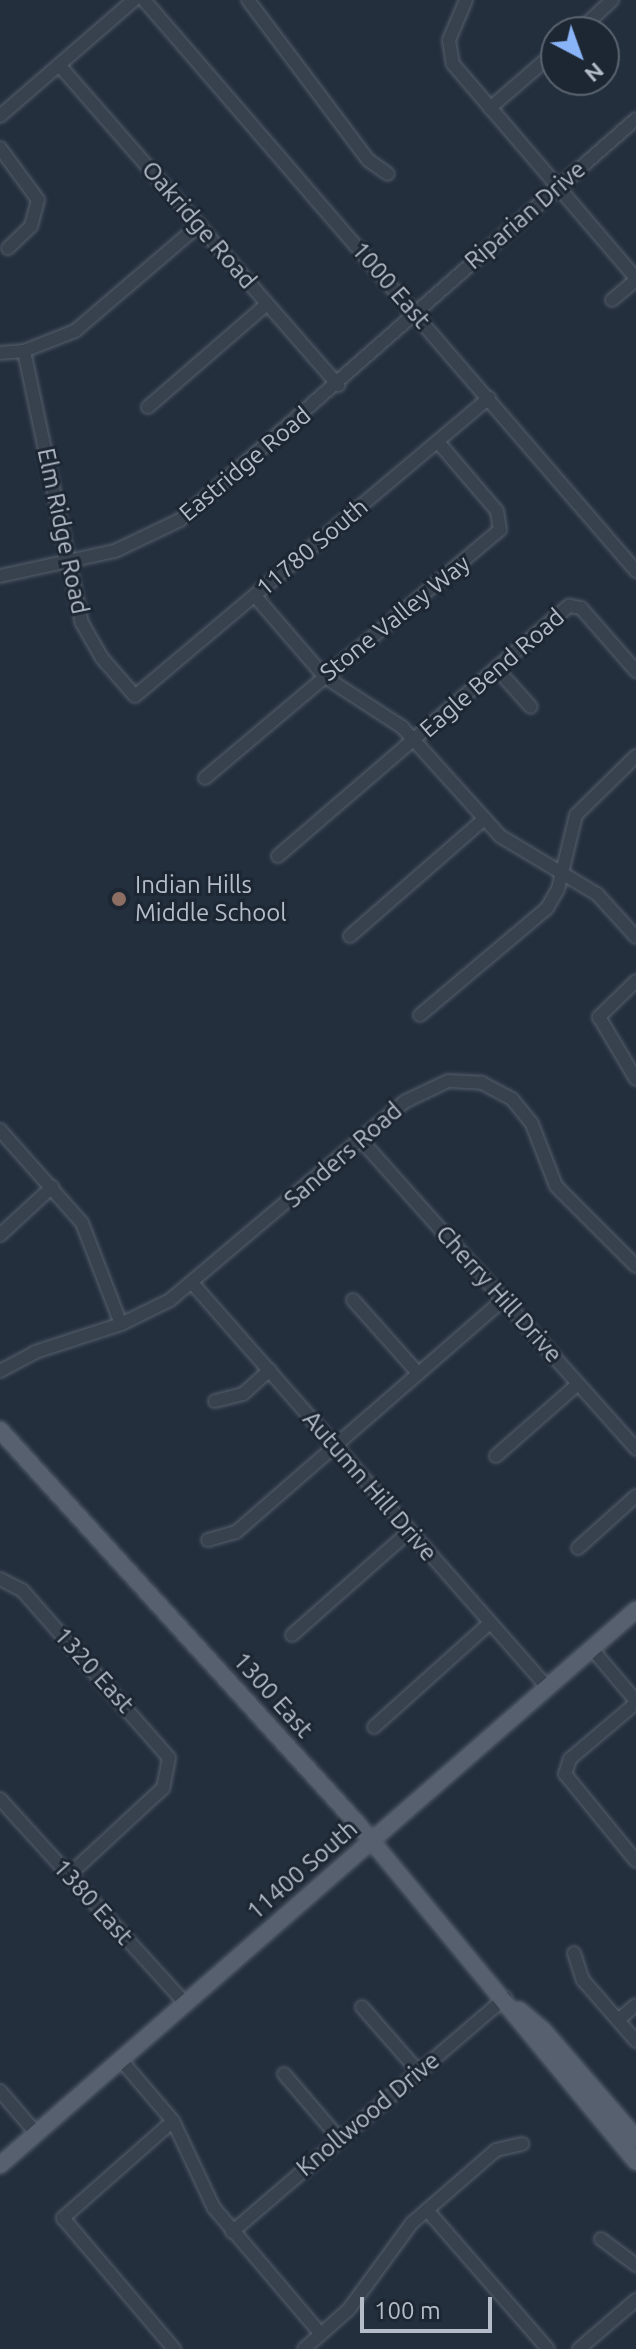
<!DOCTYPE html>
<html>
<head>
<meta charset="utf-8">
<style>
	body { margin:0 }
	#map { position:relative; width:636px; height:2349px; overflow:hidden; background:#242f3e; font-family:Ubuntu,sans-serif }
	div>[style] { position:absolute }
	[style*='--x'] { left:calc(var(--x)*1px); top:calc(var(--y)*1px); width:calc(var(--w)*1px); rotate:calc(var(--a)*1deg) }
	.roads { filter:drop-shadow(0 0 2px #565f6c) drop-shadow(0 0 2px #565f6c) }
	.minor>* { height:12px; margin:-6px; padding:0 6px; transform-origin:6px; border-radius:6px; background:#38414e }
	.major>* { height:16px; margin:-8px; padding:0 8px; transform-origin:8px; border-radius:8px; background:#56606e }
	.dots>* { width:22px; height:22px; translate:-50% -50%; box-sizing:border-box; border:4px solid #1d2633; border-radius:50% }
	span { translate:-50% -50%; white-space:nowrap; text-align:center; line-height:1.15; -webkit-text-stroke:6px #1d2633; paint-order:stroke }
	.street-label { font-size:24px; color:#b4bcc9 }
	.poi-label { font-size:24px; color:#b4bcc9 }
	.left { translate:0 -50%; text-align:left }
	.north { position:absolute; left:540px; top:16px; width:80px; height:80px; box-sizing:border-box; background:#1d2633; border:2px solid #59626f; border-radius:50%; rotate:139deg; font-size:22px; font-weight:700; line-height:32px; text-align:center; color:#b4bcc9 }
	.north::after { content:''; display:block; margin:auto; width:28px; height:36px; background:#8ab4f8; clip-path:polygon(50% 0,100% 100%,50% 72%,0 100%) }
	.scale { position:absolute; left:360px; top:2297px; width:132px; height:36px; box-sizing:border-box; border:4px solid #b4bcc9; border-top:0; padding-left:10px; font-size:24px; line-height:28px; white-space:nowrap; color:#b4bcc9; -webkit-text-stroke:6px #1d2633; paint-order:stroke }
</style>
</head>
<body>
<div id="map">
	<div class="roads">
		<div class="minor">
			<i style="--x:144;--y:0;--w:754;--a:49.25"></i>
			<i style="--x:248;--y:0;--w:200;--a:53.1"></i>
			<i style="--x:368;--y:160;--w:24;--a:35"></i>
			<i style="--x:466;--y:0;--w:43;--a:113"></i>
			<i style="--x:449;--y:40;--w:24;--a:81"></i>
			<i style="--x:453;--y:64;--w:282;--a:49.5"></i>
			<i style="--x:578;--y:32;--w:47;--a:-43.3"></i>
			<i style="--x:59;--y:65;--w:425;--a:48.9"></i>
			<i style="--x:490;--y:108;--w:87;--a:-40.8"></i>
			<i style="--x:0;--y:116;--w:177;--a:-40.9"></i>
			<i style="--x:0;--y:148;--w:64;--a:53.8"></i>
			<i style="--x:38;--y:200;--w:27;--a:105"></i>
			<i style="--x:31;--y:226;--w:32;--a:136"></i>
			<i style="--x:612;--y:300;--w:31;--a:-40"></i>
			<i style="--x:24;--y:351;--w:278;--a:78"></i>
			<i style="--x:82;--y:623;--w:40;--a:60.3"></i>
			<i style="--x:102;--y:658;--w:50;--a:49"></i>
			<i style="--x:135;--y:696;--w:463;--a:-40.1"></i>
			<i style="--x:0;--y:353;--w:24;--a:-5"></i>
			<i style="--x:24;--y:351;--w:55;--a:-21.4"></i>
			<i style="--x:75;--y:331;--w:163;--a:-40.5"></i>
			<i style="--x:148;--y:407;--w:157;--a:-40.9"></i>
			<i style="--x:0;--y:576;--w:118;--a:-12.3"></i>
			<i style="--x:115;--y:551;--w:72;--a:-25.5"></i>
			<i style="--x:180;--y:520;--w:607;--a:-41.33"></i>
			<i style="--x:255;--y:596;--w:107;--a:49.2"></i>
			<i style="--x:325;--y:677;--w:92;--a:33"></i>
			<i style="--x:402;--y:727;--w:147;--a:48"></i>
			<i style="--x:500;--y:836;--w:113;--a:30.9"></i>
			<i style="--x:597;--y:894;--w:58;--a:47.8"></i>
			<i style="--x:496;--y:668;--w:52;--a:48.1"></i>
			<i style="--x:205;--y:778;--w:385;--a:-40.1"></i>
			<i style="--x:500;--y:530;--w:19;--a:-99"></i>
			<i style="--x:497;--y:511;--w:91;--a:-130.5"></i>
			<i style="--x:278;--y:856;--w:384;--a:-40.7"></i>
			<i style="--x:569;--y:606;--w:12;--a:9"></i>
			<i style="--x:581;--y:608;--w:84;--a:48.9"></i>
			<i style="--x:350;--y:936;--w:178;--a:-41.1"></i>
			<i style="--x:636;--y:981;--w:52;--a:135.8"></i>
			<i style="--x:599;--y:1017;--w:72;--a:59.2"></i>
			<i style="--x:420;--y:1015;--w:166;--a:-40.1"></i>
			<i style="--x:547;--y:908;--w:22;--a:-60"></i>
			<i style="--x:558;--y:889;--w:76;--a:-76.3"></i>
			<i style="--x:576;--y:815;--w:84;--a:-44.5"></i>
			<i style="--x:0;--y:1130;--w:124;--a:48.6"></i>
			<i style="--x:82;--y:1223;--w:108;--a:68.9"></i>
			<i style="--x:361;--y:1140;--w:414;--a:48.3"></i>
			<i style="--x:0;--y:1235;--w:71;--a:-42.7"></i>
			<i style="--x:193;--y:1284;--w:536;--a:48.7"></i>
			<i style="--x:353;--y:1300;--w:98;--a:48.3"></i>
			<i style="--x:0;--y:1371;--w:40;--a:-28"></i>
			<i style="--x:35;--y:1352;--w:90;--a:-18"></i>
			<i style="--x:121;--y:1324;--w:55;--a:-26.1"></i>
			<i style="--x:170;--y:1300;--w:307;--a:-40.2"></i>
			<i style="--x:404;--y:1102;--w:49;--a:-25.5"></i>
			<i style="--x:448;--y:1081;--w:34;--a:3"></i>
			<i style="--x:482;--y:1083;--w:34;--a:28"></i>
			<i style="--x:512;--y:1099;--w:32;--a:51"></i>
			<i style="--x:532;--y:1124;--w:66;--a:68.8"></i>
			<i style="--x:556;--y:1186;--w:113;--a:45"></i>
			<i style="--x:215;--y:1401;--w:29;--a:-14"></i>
			<i style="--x:243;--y:1394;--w:36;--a:-42"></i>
			<i style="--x:496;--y:1456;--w:109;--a:-41.3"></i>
			<i style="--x:208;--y:1540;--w:29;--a:-16"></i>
			<i style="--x:236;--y:1532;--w:354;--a:-41"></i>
			<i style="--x:578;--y:1548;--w:78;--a:-41.9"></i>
			<i style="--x:0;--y:1579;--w:25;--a:27"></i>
			<i style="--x:22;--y:1590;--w:223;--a:48.8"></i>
			<i style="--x:169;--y:1758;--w:31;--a:101"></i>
			<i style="--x:163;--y:1788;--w:128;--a:137.2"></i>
			<i style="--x:292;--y:1635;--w:156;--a:-41.4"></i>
			<i style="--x:592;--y:1649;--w:68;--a:49.8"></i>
			<i style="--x:636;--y:1703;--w:87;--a:139.7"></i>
			<i style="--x:570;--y:1759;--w:16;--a:108"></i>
			<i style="--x:565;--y:1774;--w:112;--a:50.8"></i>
			<i style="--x:374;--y:1727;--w:156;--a:-41.9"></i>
			<i style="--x:0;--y:1799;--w:277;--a:47.8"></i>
			<i style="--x:574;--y:1953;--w:28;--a:72"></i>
			<i style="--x:583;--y:1980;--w:81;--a:49"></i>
			<i style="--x:362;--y:2007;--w:86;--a:48.8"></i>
			<i style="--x:618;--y:2020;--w:23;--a:-40"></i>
			<i style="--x:121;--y:2060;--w:80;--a:49.6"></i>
			<i style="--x:173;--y:2121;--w:96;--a:64.8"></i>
			<i style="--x:214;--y:2208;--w:165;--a:49.7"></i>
			<i style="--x:284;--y:2074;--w:83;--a:49.4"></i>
			<i style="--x:0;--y:2091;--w:57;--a:49.3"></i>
			<i style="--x:173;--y:2121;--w:147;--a:138.6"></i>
			<i style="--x:63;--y:2218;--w:172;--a:49.7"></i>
			<i style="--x:427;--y:2210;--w:184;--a:49"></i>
			<i style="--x:232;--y:2232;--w:360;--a:-40.6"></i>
			<i style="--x:601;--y:2239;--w:44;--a:36.6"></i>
			<i style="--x:304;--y:2349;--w:60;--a:-41.6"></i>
			<i style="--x:349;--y:2309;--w:107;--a:-53.8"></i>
			<i style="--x:412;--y:2223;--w:111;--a:-41"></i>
			<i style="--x:496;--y:2150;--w:27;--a:-13"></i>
			<i style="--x:579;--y:2349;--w:75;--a:-40.7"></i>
		</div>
		<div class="major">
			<i style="--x:0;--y:1430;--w:530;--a:47.76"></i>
			<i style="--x:356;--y:1822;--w:440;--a:50.5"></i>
			<i style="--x:519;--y:2010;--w:30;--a:40"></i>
			<i style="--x:542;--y:2029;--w:144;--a:49.2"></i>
			<i style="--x:0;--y:2165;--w:844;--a:-41.11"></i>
		</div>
	</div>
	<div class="dots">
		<i style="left:119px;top:899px;background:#8d6e63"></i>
	</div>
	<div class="street-label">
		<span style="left:525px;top:215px;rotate:-41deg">Riparian Drive</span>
		<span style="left:199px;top:225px;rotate:49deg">Oakridge Road</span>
		<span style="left:391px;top:285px;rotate:49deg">1000 East</span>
		<span style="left:245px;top:464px;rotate:-40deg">Eastridge Road</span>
		<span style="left:63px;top:531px;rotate:78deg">Elm Ridge Road</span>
		<span style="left:312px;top:547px;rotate:-40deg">11780 South</span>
		<span style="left:395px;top:618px;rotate:-39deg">Stone Valley Way</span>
		<span style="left:492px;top:673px;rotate:-41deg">Eagle Bend Road</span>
		<span style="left:343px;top:1155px;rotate:-41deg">Sanders Road</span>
		<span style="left:499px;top:1294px;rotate:48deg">Cherry Hill Drive</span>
		<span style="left:370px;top:1486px;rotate:49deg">Autumn Hill Drive</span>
		<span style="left:94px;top:1670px;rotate:48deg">1320 East</span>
		<span style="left:273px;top:1695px;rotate:48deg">1300 East</span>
		<span style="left:302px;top:1870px;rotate:-41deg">11400 South</span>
		<span style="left:93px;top:1902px;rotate:48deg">1380 East</span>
		<span style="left:368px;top:2114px;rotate:-40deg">Knollwood Drive</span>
	</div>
	<div class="poi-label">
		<span class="left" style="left:135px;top:899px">Indian Hills<br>Middle School</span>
	</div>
	<div class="north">N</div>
	<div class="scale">100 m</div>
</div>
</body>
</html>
